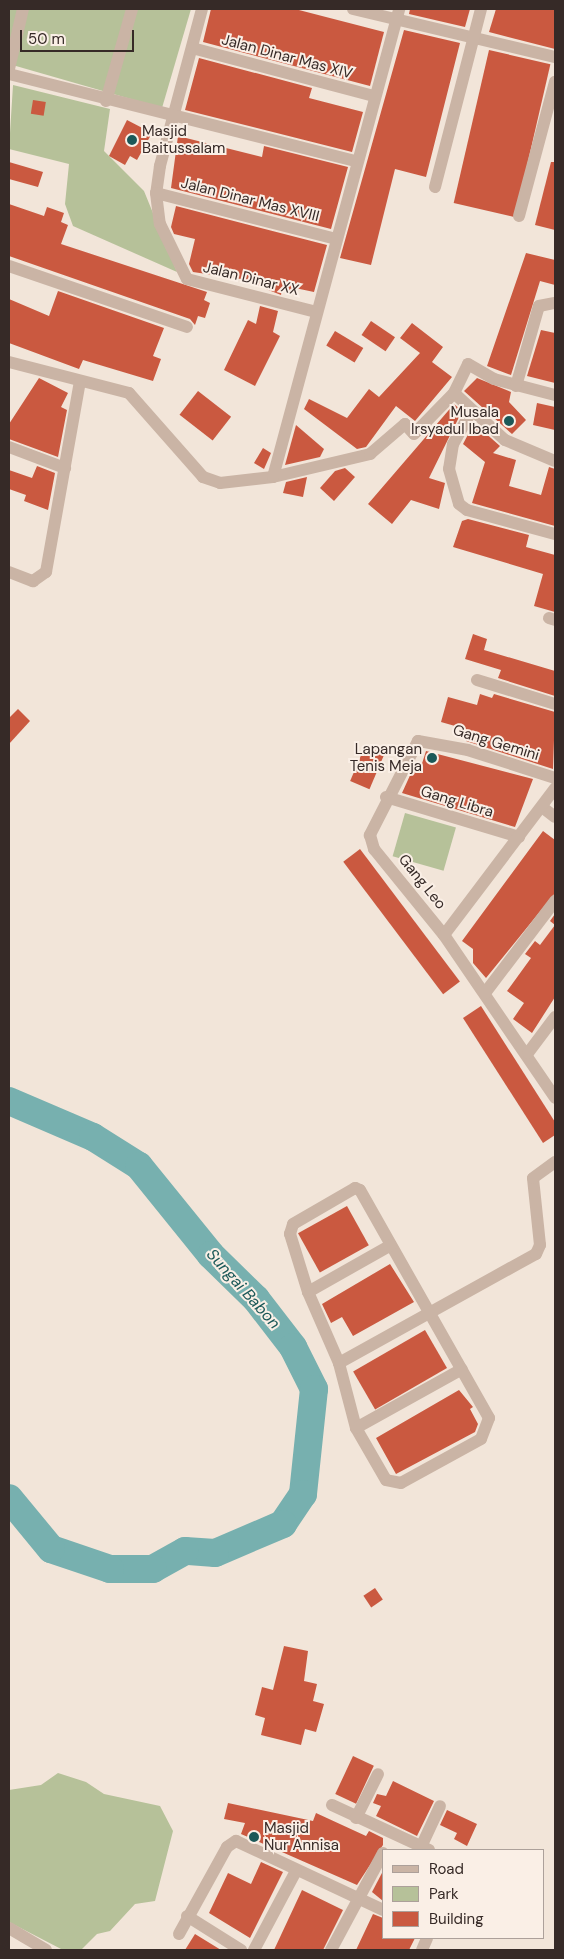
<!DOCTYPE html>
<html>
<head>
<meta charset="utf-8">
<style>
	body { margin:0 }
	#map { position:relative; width:564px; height:1959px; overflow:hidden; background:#f2e5d9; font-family:"DM Sans",sans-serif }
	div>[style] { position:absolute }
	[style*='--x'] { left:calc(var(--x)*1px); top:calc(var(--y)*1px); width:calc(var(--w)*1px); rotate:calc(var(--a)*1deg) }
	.green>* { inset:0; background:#b6c199; transform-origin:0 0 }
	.river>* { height:28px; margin:-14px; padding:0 14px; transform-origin:14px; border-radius:14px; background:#77b0af }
	.building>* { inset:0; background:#ca5940; transform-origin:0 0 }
	.minor>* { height:12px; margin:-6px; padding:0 6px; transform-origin:6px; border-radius:6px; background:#cab4a5 }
	.dots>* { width:14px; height:14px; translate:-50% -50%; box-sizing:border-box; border:2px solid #faefe6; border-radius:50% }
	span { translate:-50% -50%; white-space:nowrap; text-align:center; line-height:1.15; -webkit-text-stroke:4px #faefe6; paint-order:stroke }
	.street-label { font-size:15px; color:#362a27 }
	.poi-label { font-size:15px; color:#362a27 }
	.left { translate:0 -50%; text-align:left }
	.right { translate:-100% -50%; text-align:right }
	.water-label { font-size:16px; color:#1b5858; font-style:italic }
	.frame { position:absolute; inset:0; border:10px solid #362a27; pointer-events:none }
	.legend { position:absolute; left:382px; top:1849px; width:162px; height:90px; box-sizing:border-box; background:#faefe6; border:1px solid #aca09a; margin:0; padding:6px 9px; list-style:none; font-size:15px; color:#362a27 }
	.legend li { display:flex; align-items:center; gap:10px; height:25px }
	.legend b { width:25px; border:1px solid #aca09a }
	.scale { position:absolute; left:20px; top:30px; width:114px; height:22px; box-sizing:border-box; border:2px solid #362a27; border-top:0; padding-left:6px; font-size:15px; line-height:18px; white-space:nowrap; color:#362a27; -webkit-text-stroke:4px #faefe6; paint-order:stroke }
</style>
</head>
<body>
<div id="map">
	<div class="green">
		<i style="clip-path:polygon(9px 9px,191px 9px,162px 108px,9px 64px)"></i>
		<i style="clip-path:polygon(13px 85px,110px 109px,104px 151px,144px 191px,177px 272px,73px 226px,65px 204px,69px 164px,9px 149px)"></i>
		<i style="left:405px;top:813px;width:53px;height:45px;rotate:16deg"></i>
		<i style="clip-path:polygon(58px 1773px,86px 1782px,104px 1794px,160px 1806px,173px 1831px,155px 1901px,135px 1904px,110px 1931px,97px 1934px,81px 1950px,63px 1950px,9px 1922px,9px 1790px,41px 1785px)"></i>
	</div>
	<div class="river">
		<i style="--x:9;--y:1101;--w:91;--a:23.2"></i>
		<i style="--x:93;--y:1137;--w:54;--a:32.2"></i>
		<i style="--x:139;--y:1166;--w:114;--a:51"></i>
		<i style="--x:211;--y:1255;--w:63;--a:44.4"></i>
		<i style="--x:256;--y:1299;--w:61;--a:52.4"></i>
		<i style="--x:293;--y:1347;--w:47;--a:63.4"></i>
		<i style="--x:314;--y:1389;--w:106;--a:96"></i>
		<i style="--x:303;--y:1494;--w:36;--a:124"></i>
		<i style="--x:283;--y:1524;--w:74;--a:156.9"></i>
		<i style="--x:215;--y:1553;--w:30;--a:-176"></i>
		<i style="--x:185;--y:1551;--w:37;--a:151"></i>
		<i style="--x:153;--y:1569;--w:43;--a:180"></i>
		<i style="--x:110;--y:1569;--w:62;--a:-161.3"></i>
		<i style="--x:51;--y:1549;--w:66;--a:-129.5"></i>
	</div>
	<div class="building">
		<i style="clip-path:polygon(211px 9px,295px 9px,384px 32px,370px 86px,203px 42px)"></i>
		<i style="clip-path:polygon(410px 9px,470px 9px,465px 27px,409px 14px)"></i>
		<i style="clip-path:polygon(496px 9px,555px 9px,555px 49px,489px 32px)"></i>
		<i style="clip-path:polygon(404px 30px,460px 43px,426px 177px,395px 169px,371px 265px,340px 258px)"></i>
		<i style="left:489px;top:50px;width:63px;height:157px;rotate:13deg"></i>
		<i style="clip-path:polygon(199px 58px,312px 88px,309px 98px,363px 112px,352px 152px,185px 110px)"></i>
		<i style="left:33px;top:100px;width:13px;height:14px;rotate:9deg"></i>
		<i style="clip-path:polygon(127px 120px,152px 133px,137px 160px,130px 156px,125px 165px,109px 156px)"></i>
		<i style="clip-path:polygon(178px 136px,262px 157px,264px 146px,348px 167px,331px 229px,171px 188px)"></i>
		<i style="clip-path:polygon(9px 162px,43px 172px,38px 187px,9px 179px)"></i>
		<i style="clip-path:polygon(551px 162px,555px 162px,555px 230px,535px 225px)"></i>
		<i style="clip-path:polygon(9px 204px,44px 216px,47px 207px,64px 213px,61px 222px,68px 225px,61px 244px,207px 292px,204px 300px,210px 303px,205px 318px,198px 316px,195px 325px,190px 319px,9px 256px)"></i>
		<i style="clip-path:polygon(176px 206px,327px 245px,314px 292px,295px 288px,294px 293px,282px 290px,281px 295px,241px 279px,193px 272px,189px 264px,195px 239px,174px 234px,171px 227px)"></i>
		<i style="clip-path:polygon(526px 253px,555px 260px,555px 285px,540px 281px,511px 375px,487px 366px)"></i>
		<i style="clip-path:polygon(58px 291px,164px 328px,153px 356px,161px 359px,153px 381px,83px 360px,79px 369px,9px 343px,9px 299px,49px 316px)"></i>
		<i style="clip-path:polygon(260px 306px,278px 311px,273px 332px,280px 336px,255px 386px,224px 370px,248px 320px,256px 324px)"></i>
		<i style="left:371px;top:321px;width:29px;height:17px;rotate:34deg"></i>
		<i style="clip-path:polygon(412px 323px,443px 347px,432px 362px,452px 377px,415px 421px,396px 406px,366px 447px,357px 449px,304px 409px,309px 399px,347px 418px,369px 389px,379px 397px,420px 353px,400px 338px)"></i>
		<i style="clip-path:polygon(541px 330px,555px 333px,555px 383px,527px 376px)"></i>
		<i style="left:335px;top:331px;width:33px;height:17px;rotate:31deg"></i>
		<i style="clip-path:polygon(39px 378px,68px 393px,61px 407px,67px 410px,58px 457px,9px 439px,9px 424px)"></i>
		<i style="clip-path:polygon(477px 378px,511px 392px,509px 402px,526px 420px,512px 434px,464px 391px)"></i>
		<i style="left:198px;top:391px;width:42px;height:30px;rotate:38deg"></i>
		<i style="clip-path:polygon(537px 403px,555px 407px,555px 430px,533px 425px)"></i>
		<i style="clip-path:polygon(454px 404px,462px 411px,429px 478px,445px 483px,439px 509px,411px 500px,392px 524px,368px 504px)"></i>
		<i style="clip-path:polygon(474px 423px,500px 446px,493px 453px,516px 460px,509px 486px,541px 495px,549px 467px,555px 469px,555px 526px,472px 503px,485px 462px,463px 444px)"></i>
		<i style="clip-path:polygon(296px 425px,324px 449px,320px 457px,285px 465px)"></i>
		<i style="clip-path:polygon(263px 448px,271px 453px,264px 469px,254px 463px)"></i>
		<i style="clip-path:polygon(37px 466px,55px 473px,48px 510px,24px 501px,26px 495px,9px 489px,9px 470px,32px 478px)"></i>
		<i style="clip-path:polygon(345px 468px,355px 477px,334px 501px,320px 488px,335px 471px)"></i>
		<i style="clip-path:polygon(307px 477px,303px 497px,283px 493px,286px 482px)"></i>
		<i style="clip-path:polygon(468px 519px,529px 535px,526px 547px,555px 555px,555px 612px,534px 606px,543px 574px,453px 547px,462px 521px)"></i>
		<i style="clip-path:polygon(473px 634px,487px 639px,484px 650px,555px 671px,555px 696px,498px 678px,501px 670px,465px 659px)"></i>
		<i style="clip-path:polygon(480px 694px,492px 698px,494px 694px,555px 712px,553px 769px,466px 741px,469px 730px,441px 722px,448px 697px,477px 705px)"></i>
		<i style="clip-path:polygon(18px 709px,30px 721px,9px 744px,9px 718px)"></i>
		<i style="left:365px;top:746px;width:21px;height:38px;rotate:23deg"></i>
		<i style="clip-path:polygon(426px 751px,533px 779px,515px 827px,402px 793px,412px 771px,419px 773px)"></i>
		<i style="clip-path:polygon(543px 831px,555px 840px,555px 893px,486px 978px,473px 963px,473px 949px,462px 941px)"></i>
		<i style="left:360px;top:849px;width:166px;height:21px;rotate:53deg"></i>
		<i style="clip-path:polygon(555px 914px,555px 997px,532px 1033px,513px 1019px,524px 1003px,507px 991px,531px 958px,525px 954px,535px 941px,540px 945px,555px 925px,550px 921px)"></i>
		<i style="clip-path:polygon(481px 1006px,555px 1122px,555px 1135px,543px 1143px,463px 1018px)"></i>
		<i style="left:347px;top:1206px;width:45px;height:56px;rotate:61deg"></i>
		<i style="clip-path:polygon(390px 1264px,414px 1302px,353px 1336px,342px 1317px,331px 1323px,322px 1304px)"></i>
		<i style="left:425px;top:1330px;width:44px;height:83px;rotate:60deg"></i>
		<i style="clip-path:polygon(459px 1390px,473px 1407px,470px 1409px,478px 1424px,475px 1432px,396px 1474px,376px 1438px)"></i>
		<i style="left:375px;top:1588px;width:14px;height:14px;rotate:56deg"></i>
		<i style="clip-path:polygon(284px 1646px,308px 1651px,304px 1681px,317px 1684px,313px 1701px,324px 1704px,316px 1732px,305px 1729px,301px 1745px,261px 1735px,265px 1718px,255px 1715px,262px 1687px,273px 1690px)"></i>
		<i style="left:353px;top:1756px;width:23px;height:42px;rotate:25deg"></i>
		<i style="clip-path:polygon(393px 1781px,434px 1801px,417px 1836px,376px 1816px,381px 1806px,373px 1803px,377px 1794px,386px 1796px)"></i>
		<i style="clip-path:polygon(228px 1803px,313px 1821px,316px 1813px,366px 1836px,369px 1831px,383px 1838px,383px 1845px,357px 1885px,241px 1834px,245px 1823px,224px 1819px)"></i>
		<i style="clip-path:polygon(447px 1810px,477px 1824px,467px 1846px,454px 1839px,457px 1833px,440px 1825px)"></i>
		<i style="clip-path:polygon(261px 1862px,283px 1872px,250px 1938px,209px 1913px,228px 1873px,251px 1884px)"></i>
		<i style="clip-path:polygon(383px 1871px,383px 1901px,372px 1892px)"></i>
		<i style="clip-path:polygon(302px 1890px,343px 1910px,323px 1950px,274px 1950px)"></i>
		<i style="clip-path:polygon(373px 1914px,383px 1918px,383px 1938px,415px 1938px,409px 1950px,356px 1950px)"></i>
		<i style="clip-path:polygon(195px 1934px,221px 1950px,185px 1950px)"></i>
	</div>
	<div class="minor">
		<i style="--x:202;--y:9;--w:163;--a:105"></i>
		<i style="--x:160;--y:166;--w:27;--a:98"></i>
		<i style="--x:156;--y:193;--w:31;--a:83"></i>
		<i style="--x:160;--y:224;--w:61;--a:63.9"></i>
		<i style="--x:187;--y:279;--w:133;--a:14.3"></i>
		<i style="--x:353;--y:9;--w:208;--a:13.4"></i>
		<i style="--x:192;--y:48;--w:188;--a:14.8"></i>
		<i style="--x:9;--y:69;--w:62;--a:-76.9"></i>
		<i style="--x:9;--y:74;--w:358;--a:14.1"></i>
		<i style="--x:106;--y:101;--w:96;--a:-74.2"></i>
		<i style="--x:435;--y:187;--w:184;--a:-75.5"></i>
		<i style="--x:156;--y:193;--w:186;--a:14.3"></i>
		<i style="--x:519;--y:216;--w:139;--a:-75"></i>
		<i style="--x:9;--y:266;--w:188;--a:18.9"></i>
		<i style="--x:9;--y:362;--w:124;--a:14.5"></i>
		<i style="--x:129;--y:393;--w:112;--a:48.6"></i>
		<i style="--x:203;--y:477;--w:18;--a:19"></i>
		<i style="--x:220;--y:483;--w:53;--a:-6.5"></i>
		<i style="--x:273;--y:477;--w:100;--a:-13.3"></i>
		<i style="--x:370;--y:454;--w:46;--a:-40.6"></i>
		<i style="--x:405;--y:424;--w:13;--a:48"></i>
		<i style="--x:414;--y:434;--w:57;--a:-45.7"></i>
		<i style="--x:454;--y:393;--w:32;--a:-64"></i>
		<i style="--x:468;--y:364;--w:30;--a:30"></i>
		<i style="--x:494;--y:379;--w:63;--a:14.7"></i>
		<i style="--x:516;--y:386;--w:83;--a:-74"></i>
		<i style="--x:539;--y:306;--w:16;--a:-11"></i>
		<i style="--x:454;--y:393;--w:69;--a:42.7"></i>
		<i style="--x:505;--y:440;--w:54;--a:22.8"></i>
		<i style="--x:472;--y:410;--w:39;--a:119"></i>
		<i style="--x:453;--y:444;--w:25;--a:99"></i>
		<i style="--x:449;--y:469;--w:36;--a:74"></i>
		<i style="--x:459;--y:504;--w:10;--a:37"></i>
		<i style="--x:467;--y:510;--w:91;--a:15.3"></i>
		<i style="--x:9;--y:447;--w:60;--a:20.6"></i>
		<i style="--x:273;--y:477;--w:485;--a:-74.9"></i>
		<i style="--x:9;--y:572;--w:26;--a:21"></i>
		<i style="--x:33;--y:581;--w:16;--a:-35"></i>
		<i style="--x:46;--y:572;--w:193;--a:-79.9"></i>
		<i style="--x:549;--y:618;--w:6;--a:18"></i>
		<i style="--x:477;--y:680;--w:82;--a:17.1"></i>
		<i style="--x:555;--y:778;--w:91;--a:-162.2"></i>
		<i style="--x:468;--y:750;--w:51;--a:-169.8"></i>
		<i style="--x:418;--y:741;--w:106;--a:117.1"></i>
		<i style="--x:370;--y:835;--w:15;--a:74"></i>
		<i style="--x:374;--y:849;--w:111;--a:50.9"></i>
		<i style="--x:444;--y:935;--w:197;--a:55.7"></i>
		<i style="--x:386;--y:797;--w:139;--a:16.7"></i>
		<i style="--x:542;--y:807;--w:16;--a:38"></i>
		<i style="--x:444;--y:935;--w:184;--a:-52.9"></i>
		<i style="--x:485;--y:993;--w:116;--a:-52.7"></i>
		<i style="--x:528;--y:1053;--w:45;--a:-53.1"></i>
		<i style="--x:355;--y:1188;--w:5;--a:22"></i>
		<i style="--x:360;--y:1190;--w:262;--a:60.5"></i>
		<i style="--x:489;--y:1418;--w:22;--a:111"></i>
		<i style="--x:481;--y:1439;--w:91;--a:151.2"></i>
		<i style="--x:401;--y:1483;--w:15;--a:-169"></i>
		<i style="--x:386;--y:1480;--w:60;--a:-120"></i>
		<i style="--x:356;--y:1428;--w:67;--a:-104.7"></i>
		<i style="--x:339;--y:1363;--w:77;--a:-113.6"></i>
		<i style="--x:308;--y:1292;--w:61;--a:-107.2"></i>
		<i style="--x:290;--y:1234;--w:10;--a:-73"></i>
		<i style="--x:293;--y:1224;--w:72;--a:-30.1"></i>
		<i style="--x:308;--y:1292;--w:95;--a:-29.5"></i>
		<i style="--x:339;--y:1363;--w:225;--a:-29"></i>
		<i style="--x:536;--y:1254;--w:10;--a:-66"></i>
		<i style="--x:540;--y:1245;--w:67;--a:-96"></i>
		<i style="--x:533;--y:1178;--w:27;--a:-36"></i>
		<i style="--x:356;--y:1428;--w:121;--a:-29.1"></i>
		<i style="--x:332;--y:1805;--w:107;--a:24.9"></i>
		<i style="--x:356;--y:1818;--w:49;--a:-63.4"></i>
		<i style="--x:421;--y:1847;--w:45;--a:-65.1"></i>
		<i style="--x:187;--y:1916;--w:64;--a:32.2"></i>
		<i style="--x:9;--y:1928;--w:43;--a:30.7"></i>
		<i style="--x:179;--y:1934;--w:99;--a:-61.1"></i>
		<i style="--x:227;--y:1847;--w:11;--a:-34"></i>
		<i style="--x:236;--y:1841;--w:162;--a:25.1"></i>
		<i style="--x:254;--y:1950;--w:89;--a:-62"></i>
		<i style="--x:331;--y:1950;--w:110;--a:-61.8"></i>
		<i style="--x:422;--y:1950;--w:13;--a:-67"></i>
	</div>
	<div class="dots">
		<i style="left:132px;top:140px;background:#1b5858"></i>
		<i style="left:509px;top:421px;background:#1b5858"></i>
		<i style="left:432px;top:758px;background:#1b5858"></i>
		<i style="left:254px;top:1837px;background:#1b5858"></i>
	</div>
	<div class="street-label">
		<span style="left:287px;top:57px;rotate:15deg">Jalan Dinar Mas XIV</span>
		<span style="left:250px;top:200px;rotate:14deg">Jalan Dinar Mas XVIII</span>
		<span style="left:251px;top:279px;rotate:14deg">Jalan Dinar XX</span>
		<span style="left:496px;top:743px;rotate:17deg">Gang Gemini</span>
		<span style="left:457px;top:802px;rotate:17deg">Gang Libra</span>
		<span style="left:422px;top:882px;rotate:51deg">Gang Leo</span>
	</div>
	<div class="poi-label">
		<span class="left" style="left:142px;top:140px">Masjid<br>Baitussalam</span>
		<span class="right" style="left:499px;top:421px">Musala<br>Irsyadul Ibad</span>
		<span class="right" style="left:422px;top:758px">Lapangan<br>Tenis Meja</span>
		<span class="left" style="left:264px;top:1837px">Masjid<br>Nur Annisa</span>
	</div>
	<div class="water-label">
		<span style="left:243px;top:1289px;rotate:48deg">Sungai Babon</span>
	</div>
	<div class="frame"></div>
	<ul class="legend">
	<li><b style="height:6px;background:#cab4a5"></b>Road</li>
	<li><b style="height:14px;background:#b6c199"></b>Park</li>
	<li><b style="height:14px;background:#ca5940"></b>Building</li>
	</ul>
	<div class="scale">50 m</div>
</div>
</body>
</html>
